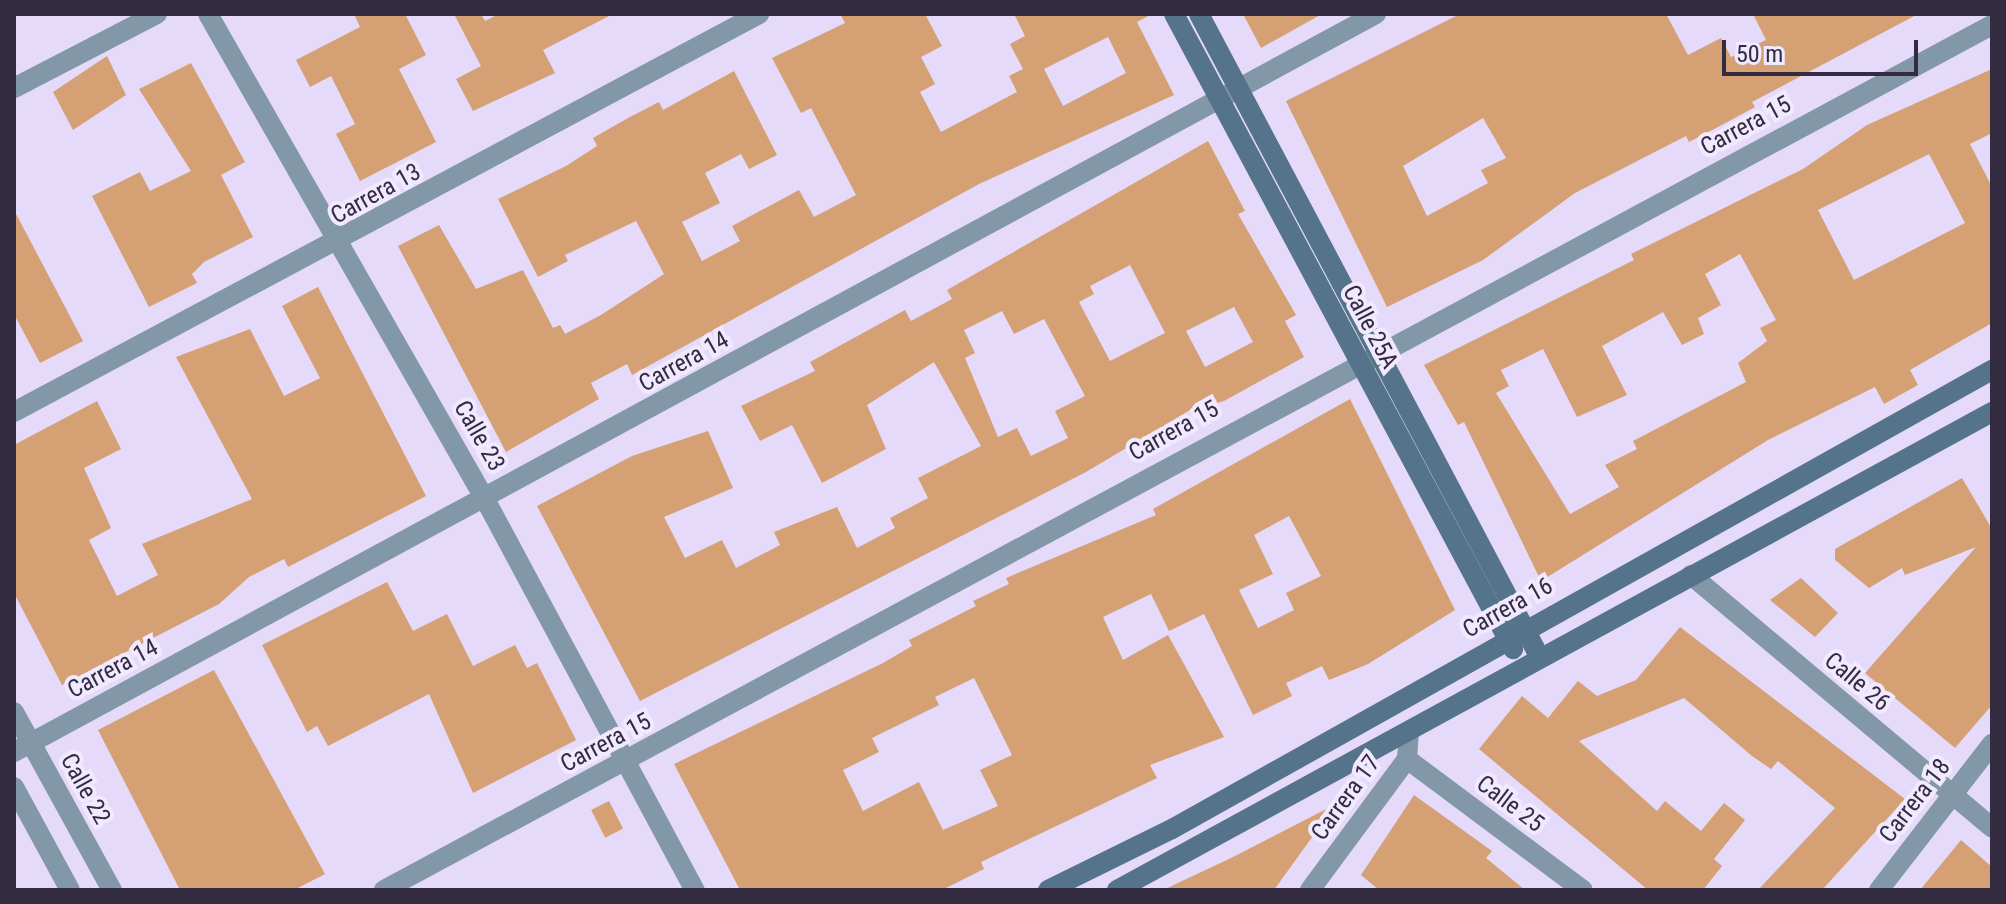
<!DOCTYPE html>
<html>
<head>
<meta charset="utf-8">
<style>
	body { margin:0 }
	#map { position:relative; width:2006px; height:904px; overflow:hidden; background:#e5dafa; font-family:"Roboto Condensed",sans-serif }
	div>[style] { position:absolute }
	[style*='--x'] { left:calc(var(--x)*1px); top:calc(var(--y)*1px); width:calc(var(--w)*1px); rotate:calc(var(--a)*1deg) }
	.building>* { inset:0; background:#d4a074; transform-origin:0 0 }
	.street>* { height:20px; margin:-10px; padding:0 10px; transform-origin:10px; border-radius:10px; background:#8297a7 }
	.secondary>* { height:20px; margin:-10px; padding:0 10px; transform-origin:10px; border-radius:10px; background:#55738a }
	span { translate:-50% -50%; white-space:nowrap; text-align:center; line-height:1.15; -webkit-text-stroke:8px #f1e9ff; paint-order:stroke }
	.street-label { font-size:24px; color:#332b3f }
	.frame { position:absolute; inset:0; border:16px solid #332b3f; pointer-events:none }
	.scale { position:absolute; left:1722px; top:40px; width:196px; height:36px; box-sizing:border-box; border:4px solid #332b3f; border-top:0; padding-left:10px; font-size:24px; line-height:28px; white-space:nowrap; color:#332b3f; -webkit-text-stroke:6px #f1e9ff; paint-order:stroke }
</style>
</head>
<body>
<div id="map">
	<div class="building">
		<i style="clip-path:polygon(354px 14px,405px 14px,426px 55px,399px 69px,436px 142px,360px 181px,336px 134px,355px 124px,331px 76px,310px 87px,296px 60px,360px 27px)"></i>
		<i style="clip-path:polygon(454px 14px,481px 14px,485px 21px,499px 14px,613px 14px,543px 50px,555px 73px,473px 111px,456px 79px,481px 66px)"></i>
		<i style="clip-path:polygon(evenodd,840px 14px,925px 14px,942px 46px,921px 57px,935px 84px,920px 92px,941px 132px,1017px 92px,1009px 76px,1023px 69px,1010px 44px,1025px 36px,1014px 14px,1152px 14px,1137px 22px,1174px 95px,979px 184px,632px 375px,627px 364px,591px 383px,599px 399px,506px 452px,398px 246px,439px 225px,476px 289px,523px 270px,553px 328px,560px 325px,565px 334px,601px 315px,664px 274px,636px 221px,565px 255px,568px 261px,538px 277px,498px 199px,566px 166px,597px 146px,593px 138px,628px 118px,659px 102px,663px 110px,734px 71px,777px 155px,749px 169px,741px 154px,705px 173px,720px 203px,682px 222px,702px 261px,740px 241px,732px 226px,799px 190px,814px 217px,856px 195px,811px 108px,801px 113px,772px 58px,845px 23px,840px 14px,1108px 37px,1126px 73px,1063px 106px,1044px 69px,1108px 37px)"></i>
		<i style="clip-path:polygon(1243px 14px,1322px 14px,1261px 48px)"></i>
		<i style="clip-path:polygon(evenodd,1460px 14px,1666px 14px,1688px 55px,1721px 38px,1731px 57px,1766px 40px,1753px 14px,1918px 14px,1752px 102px,1755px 107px,1718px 127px,1689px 142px,1686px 136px,1575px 193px,1483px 260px,1387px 307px,1286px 101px,1460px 14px,1483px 118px,1506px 158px,1481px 170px,1488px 183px,1427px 216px,1403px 166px,1483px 118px)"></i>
		<i style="clip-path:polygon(107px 56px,126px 95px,73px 130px,53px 92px)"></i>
		<i style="clip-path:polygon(191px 63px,245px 162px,221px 175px,253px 237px,204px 262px,192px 274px,197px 283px,149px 307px,92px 196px,140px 172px,150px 191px,191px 171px,139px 89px)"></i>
		<i style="clip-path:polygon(evenodd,1992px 69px,1992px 133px,1970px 144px,1992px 187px,1992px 323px,1910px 370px,1918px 385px,1884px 404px,1875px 387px,1768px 440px,1541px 581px,1464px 422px,1458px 425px,1424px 365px,1634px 260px,1631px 254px,1803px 169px,1867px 125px,1992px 69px,1929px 154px,1965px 223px,1854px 280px,1818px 210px,1929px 154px,1992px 69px,1740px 254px,1776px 320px,1760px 328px,1767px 341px,1738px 363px,1746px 382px,1633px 441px,1637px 449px,1605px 465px,1619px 487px,1570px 514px,1496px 393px,1509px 386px,1501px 370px,1543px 349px,1577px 417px,1627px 395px,1602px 346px,1663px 312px,1682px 345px,1704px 334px,1698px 318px,1721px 305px,1705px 274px,1740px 254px)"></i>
		<i style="clip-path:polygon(evenodd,1208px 141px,1245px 211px,1238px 214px,1296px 315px,1285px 321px,1304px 357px,1224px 401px,1190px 410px,1086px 472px,640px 701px,537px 506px,632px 456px,708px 431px,733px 488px,664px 517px,685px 558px,722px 540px,736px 568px,780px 545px,774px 532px,837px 507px,857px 548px,895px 528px,890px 518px,928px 498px,918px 478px,981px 446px,934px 362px,867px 405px,886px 449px,822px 483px,792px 425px,760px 441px,741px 406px,815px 371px,810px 362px,905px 310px,911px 321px,952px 299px,947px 290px,1208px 141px,1130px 265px,1165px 333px,1110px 361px,1079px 302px,1094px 294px,1090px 286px,1130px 265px,1208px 141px,1234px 307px,1253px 342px,1205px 367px,1186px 331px,1234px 307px,1208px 141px,1002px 311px,1014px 334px,1044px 319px,1085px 396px,1055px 411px,1068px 438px,1031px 456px,1017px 428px,998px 437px,965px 358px,975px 353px,964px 330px,1002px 311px)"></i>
		<i style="clip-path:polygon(14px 210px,83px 341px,40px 363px,14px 314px)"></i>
		<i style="clip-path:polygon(318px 287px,426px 496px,288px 567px,284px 559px,249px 577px,219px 604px,62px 685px,14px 593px,14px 445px,97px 401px,121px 449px,84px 468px,111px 528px,89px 540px,117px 596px,158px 575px,142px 544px,252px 499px,176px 357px,250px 329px,284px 396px,320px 378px,282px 306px)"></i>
		<i style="clip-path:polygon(evenodd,1350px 399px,1455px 610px,1368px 664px,1329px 680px,1322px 666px,1286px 683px,1292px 696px,1253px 715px,1204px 614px,1169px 631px,1151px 594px,1103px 617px,1123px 660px,1168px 635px,1224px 737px,1150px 765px,1157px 778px,981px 862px,984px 869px,942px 890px,740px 890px,674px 764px,883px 663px,912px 646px,909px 640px,976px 606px,973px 601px,1009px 584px,1006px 578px,1156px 515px,1153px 509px,1350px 399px,1289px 516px,1321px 576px,1286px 593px,1294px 610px,1258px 628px,1239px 590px,1273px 574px,1254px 535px,1289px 516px,1350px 399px,974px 678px,1012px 755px,980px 770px,998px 806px,943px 830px,919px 782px,863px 811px,843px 770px,879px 752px,872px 738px,939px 705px,935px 697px,974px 678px)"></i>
		<i style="clip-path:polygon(1962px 478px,1992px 529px,1992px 705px,1955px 748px,1865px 673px,1976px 547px,1905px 575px,1902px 568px,1869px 588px,1835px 560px,1835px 549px)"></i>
		<i style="clip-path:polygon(1801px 578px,1838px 613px,1815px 637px,1770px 600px)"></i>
		<i style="clip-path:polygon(387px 582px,413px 631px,447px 614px,473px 666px,515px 645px,527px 668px,537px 663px,576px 740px,473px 793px,429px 694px,328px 746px,317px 726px,307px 732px,262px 645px)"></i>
		<i style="clip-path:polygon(1680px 627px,1905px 799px,1822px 890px,1758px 890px,1835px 808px,1778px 761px,1771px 769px,1752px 756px,1684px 698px,1579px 741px,1657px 811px,1665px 801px,1701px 831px,1724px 803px,1745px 820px,1714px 859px,1722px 866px,1703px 890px,1648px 890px,1479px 749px,1522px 696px,1548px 718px,1578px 681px,1597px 696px,1636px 680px)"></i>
		<i style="clip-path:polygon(214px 670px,325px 874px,294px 890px,180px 890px,98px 730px)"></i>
		<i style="clip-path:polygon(1414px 795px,1492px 851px,1486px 858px,1525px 890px,1379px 890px,1361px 875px)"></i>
		<i style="left:609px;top:801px;width:31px;height:20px;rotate:63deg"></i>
		<i style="clip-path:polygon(1336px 804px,1274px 890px,1163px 890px,1231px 858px)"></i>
		<i style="clip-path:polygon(1961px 840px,1992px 867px,1992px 890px,1920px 890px)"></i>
	</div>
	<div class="street">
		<i style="--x:208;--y:14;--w:561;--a:60.28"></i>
		<i style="--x:486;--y:501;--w:442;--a:61.8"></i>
		<i style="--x:14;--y:88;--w:161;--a:-27.4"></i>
		<i style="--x:14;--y:412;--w:845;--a:-28.11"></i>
		<i style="--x:1691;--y:575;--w:393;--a:40"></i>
		<i style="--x:14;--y:712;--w:203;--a:61.2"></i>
		<i style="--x:14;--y:752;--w:1549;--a:-28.45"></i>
		<i style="--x:1407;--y:759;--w:219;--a:36.7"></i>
		<i style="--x:14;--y:787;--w:117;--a:61.5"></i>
		<i style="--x:384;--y:890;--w:1826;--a:-28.28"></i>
		<i style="--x:1310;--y:890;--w:163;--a:-53.5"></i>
		<i style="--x:1407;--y:759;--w:28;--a:-86"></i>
		<i style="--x:1879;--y:890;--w:185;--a:-52.3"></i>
	</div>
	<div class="secondary">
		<i style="--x:1174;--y:14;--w:720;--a:61.9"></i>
		<i style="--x:1199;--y:14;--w:726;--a:62.09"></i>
		<i style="--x:1048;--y:890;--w:138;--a:-26.2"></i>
		<i style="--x:1172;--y:829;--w:940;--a:-29.24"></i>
		<i style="--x:1117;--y:890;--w:997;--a:-28.65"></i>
	</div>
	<div class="street-label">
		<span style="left:1746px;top:126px;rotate:-28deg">Carrera 15</span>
		<span style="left:376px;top:194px;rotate:-29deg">Carrera 13</span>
		<span style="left:1370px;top:327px;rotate:62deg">Calle 25A</span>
		<span style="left:684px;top:362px;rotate:-29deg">Carrera 14</span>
		<span style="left:1174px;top:431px;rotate:-29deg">Carrera 15</span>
		<span style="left:479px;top:436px;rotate:60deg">Calle 23</span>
		<span style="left:1508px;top:608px;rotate:-29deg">Carrera 16</span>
		<span style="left:113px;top:669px;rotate:-28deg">Carrera 14</span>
		<span style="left:1857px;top:682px;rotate:40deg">Calle 26</span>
		<span style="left:606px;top:743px;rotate:-28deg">Carrera 15</span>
		<span style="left:85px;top:789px;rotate:61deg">Calle 22</span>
		<span style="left:1346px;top:798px;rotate:-54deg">Carrera 17</span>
		<span style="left:1915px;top:801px;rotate:-52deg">Carrera 18</span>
		<span style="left:1510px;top:804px;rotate:37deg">Calle 25</span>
	</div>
	<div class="frame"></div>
	<div class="scale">50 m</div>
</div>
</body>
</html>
